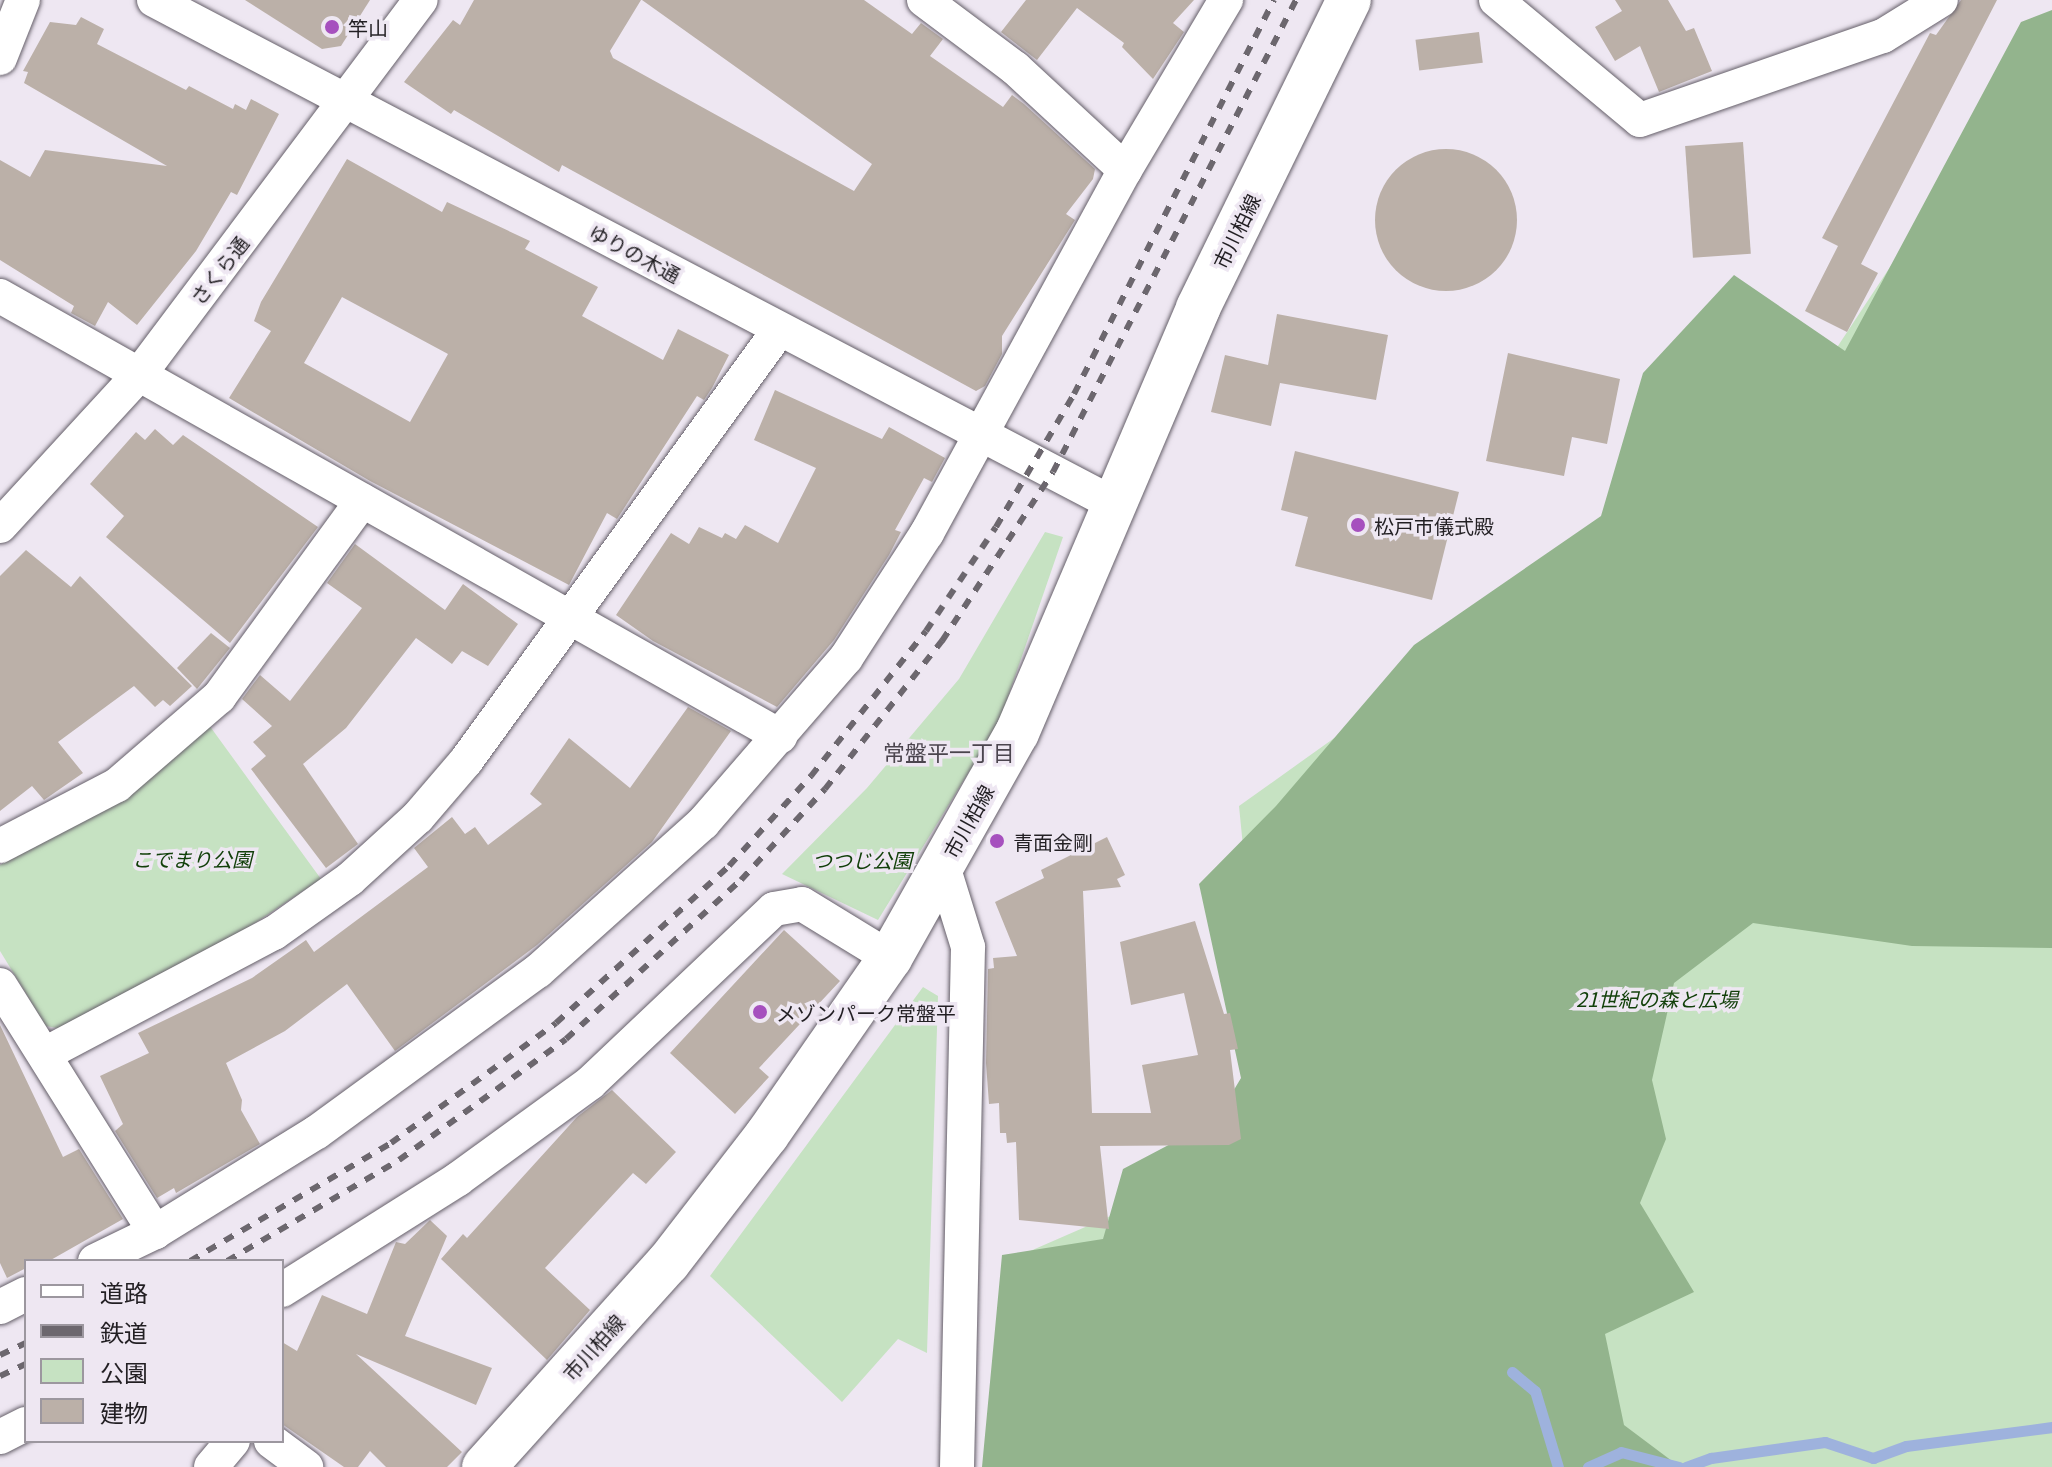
<!DOCTYPE html>
<html>
<head>
<meta charset="utf-8">
<style>
	body { margin:0 }
	#map { position:relative; width:2052px; height:1467px; overflow:hidden; background:#eee7f2; font-family:Georgia,"Noto Sans JP",serif }
	div>[style] { position:absolute }
	[style*='--x'] { left:calc(var(--x)*1px); top:calc(var(--y)*1px); width:calc(var(--w)*1px); rotate:calc(var(--a)*1deg) }
	.green>* { inset:0; background:#c6e2c2 }
	.forest>* { inset:0; background:#93b48d }
	.stream>* { height:11px; margin:-5.5px; padding:0 5.5px; transform-origin:5.5px; border-radius:5.5px; background:#9eb2dd }
	.building>* { inset:0; background:#bbb0a8; transform-origin:0 0 }
	.round { border-radius:50% }
	.roads { filter:drop-shadow(0 0 2px #655f69) drop-shadow(0 0 2px #655f69) }
	.minor>* { height:34px; margin:-17px; padding:0 17px; transform-origin:17px; border-radius:17px; background:#fff }
	.major>* { height:44px; margin:-22px; padding:0 22px; transform-origin:22px; border-radius:22px; background:#fff }
	.rail>* { height:6px; margin-top:-3px; transform-origin:0; background:repeating-linear-gradient(90deg,#6c676e 0 10px,transparent 0 20px) }
	.dots>* { width:22px; height:22px; translate:-50% -50%; box-sizing:border-box; border:4px solid #eee7f2; border-radius:50% }
	span { translate:-50% -50%; white-space:nowrap; text-align:center; line-height:1.15; -webkit-text-stroke:7px #eee7f2; paint-order:stroke }
	.poi-label { font-size:20px; color:#221f23 }
	.left { translate:0 -50%; text-align:left }
	.street-label { font-size:20px; color:#221f23 }
	.park-label { font-size:20px; color:#12400a; font-style:italic }
	.neighbourhood-label { font-size:22px; color:#4b454e }
	.legend { position:absolute; left:24px; top:1259px; width:260px; height:184px; box-sizing:border-box; background:#eee7f2; border:2px solid #9c979f; margin:0; padding:10px 14px; list-style:none; font-size:24px; color:#221f23 }
	.legend li { display:flex; align-items:center; gap:16px; height:40px }
	.legend b { width:40px; border:2px solid #9c979f }
</style>
</head>
<body>
<div id="map">
	<div class="green">
		<i style="clip-path:polygon(2052px 137px,2052px 1467px,999px 1467px,1021px 1255px,1177px 1187px,1270px 1120px,1239px 806px,1797px 408px,1958px 164px)"></i>
		<i style="clip-path:polygon(1045px 532px,1063px 537px,999px 723px,878px 920px,782px 874px,867px 788px,959px 679px)"></i>
		<i style="clip-path:polygon(209px 725px,321px 879px,222px 945px,62px 1029px,46px 1026px,0 951px,0 865px,116px 803px)"></i>
		<i style="clip-path:polygon(923px 987px,938px 996px,927px 1353px,898px 1339px,842px 1402px,710px 1276px)"></i>
	</div>
	<div class="forest">
		<i style="clip-path:polygon(2052px 10px,2052px 948px,1912px 946px,1753px 923px,1674px 983px,1652px 1080px,1666px 1139px,1640px 1203px,1694px 1292px,1605px 1334px,1624px 1425px,1680px 1467px,982px 1467px,1002px 1255px,1103px 1239px,1123px 1169px,1216px 1120px,1241px 1078px,1199px 884px,1276px 806px,1414px 645px,1601px 516px,1643px 373px,1734px 275px,1845px 351px,2021px 22px)"></i>
	</div>
	<div class="stream">
		<i style="--x:1512;--y:1372;--w:30;--a:40"></i>
		<i style="--x:1535;--y:1391;--w:79;--a:73.2"></i>
		<i style="--x:1588;--y:1467;--w:36;--a:-24"></i>
		<i style="--x:1621;--y:1452;--w:60;--a:14.5"></i>
		<i style="--x:1686;--y:1467;--w:27;--a:-20"></i>
		<i style="--x:1711;--y:1458;--w:115;--a:-8"></i>
		<i style="--x:1825;--y:1442;--w:51;--a:18.4"></i>
		<i style="--x:1873;--y:1458;--w:35;--a:-20"></i>
		<i style="--x:1906;--y:1446;--w:147;--a:-7.4"></i>
	</div>
	<div class="building">
		<i style="clip-path:polygon(245px 0,370px 0,341px 46px,322px 49px)"></i>
		<i style="clip-path:polygon(474px 0,641px 0,610px 51px,613px 58px,854px 191px,872px 164px,642px 0,864px 0,912px 34px,921px 23px,943px 39px,930px 56px,1003px 107px,1012px 95px,1024px 104px,1095px 169px,1093px 179px,1066px 214px,1075px 220px,1002px 336px,1002px 354px,985px 386px,976px 391px,562px 165px,559px 172px,454px 110px,451px 114px,404px 82px,453px 20px,460px 25px)"></i>
		<i style="clip-path:polygon(1026px 0,1194px 0,1173px 23px,1184px 32px,1153px 79px,1122px 47px,1124px 43px,1077px 8px,1037px 60px,1001px 32px)"></i>
		<i style="clip-path:polygon(1615px 0,1668px 0,1686px 31px,1694px 28px,1712px 71px,1659px 92px,1640px 46px,1615px 61px,1595px 27px,1622px 11px)"></i>
		<i style="clip-path:polygon(1961px 0,1997px 0,1861px 264px,1878px 273px,1847px 332px,1805px 311px,1838px 246px,1822px 238px,1930px 33px,1936px 35px)"></i>
		<i style="clip-path:polygon(81px 17px,104px 29px,97px 44px,186px 90px,189px 86px,233px 109px,235px 104px,246px 110px,251px 99px,279px 114px,237px 195px,231px 192px,196px 251px,137px 325px,108px 302px,95px 326px,71px 313px,74px 306px,0 260px,0 160px,30px 177px,45px 150px,167px 166px,24px 83px,28px 72px,23px 71px,50px 22px,76px 25px)"></i>
		<i style="left:1479px;top:32px;width:31px;height:64px;rotate:83deg"></i>
		<i style="left:1743px;top:142px;width:112px;height:58px;rotate:86deg"></i>
		<i class="round" style="left:1375px;top:149px;width:142px;height:142px"></i>
		<i style="clip-path:polygon(evenodd,347px 159px,442px 212px,447px 202px,530px 241px,525px 249px,598px 287px,582px 316px,663px 360px,678px 329px,729px 355px,712px 388px,704px 400px,697px 396px,617px 519px,607px 513px,569px 585px,370px 481px,229px 398px,271px 331px,254px 321px,261px 302px,347px 159px,342px 297px,448px 354px,410px 422px,304px 363px,342px 297px)"></i>
		<i style="clip-path:polygon(1277px 314px,1388px 335px,1376px 400px,1280px 383px,1271px 426px,1211px 412px,1225px 355px,1268px 365px)"></i>
		<i style="clip-path:polygon(1508px 353px,1620px 379px,1607px 444px,1572px 437px,1564px 476px,1486px 461px)"></i>
		<i style="clip-path:polygon(775px 390px,882px 439px,889px 427px,945px 458px,932px 482px,924px 478px,895px 530px,901px 532px,889px 555px,834px 640px,777px 707px,653px 641px,616px 615px,671px 533px,689px 544px,699px 527px,722px 538px,725px 533px,736px 539px,745px 525px,778px 543px,816px 468px,754px 440px)"></i>
		<i style="clip-path:polygon(155px 429px,173px 445px,183px 435px,318px 527px,230px 643px,106px 537px,124px 516px,90px 484px,136px 432px,145px 440px)"></i>
		<i style="clip-path:polygon(1295px 451px,1459px 492px,1432px 600px,1295px 566px,1308px 517px,1281px 510px)"></i>
		<i style="clip-path:polygon(355px 544px,445px 610px,463px 584px,518px 624px,488px 666px,462px 651px,452px 664px,416px 638px,346px 728px,303px 764px,358px 844px,326px 868px,251px 769px,266px 756px,253px 742px,272px 726px,242px 699px,260px 675px,290px 701px,362px 608px,327px 583px)"></i>
		<i style="clip-path:polygon(26px 550px,71px 587px,80px 576px,192px 686px,170px 706px,163px 700px,155px 707px,134px 686px,58px 742px,83px 773px,44px 800px,32px 786px,0 811px,0 576px)"></i>
		<i style="clip-path:polygon(211px 633px,230px 648px,197px 689px,177px 668px)"></i>
		<i style="clip-path:polygon(688px 707px,731px 731px,652px 842px,537px 945px,395px 1051px,347px 984px,285px 1031px,226px 1063px,242px 1100px,241px 1110px,260px 1144px,176px 1193px,174px 1188px,157px 1198px,115px 1131px,123px 1124px,100px 1076px,149px 1053px,138px 1033px,252px 978px,306px 940px,314px 952px,428px 867px,414px 848px,452px 817px,465px 834px,475px 827px,488px 845px,542px 804px,530px 794px,569px 738px,630px 788px)"></i>
		<i style="clip-path:polygon(1107px 837px,1125px 875px,1117px 879px,1121px 887px,1083px 891px,1092px 1113px,1151px 1113px,1142px 1065px,1198px 1055px,1184px 993px,1131px 1005px,1120px 942px,1195px 921px,1224px 1014px,1230px 1013px,1238px 1049px,1230px 1050px,1241px 1139px,1229px 1145px,1100px 1146px,1109px 1229px,1019px 1220px,1016px 1142px,1007px 1143px,1006px 1133px,1000px 1133px,999px 1103px,989px 1104px,986px 1063px,988px 969px,994px 968px,993px 958px,1017px 956px,995px 902px,1044px 878px,1041px 870px)"></i>
		<i style="clip-path:polygon(784px 930px,840px 981px,759px 1068px,769px 1077px,735px 1114px,670px 1053px)"></i>
		<i style="clip-path:polygon(0 1025px,63px 1157px,79px 1149px,123px 1219px,49px 1261px,26px 1261px,26px 1268px,7px 1278px,0 1263px)"></i>
		<i style="clip-path:polygon(612px 1090px,676px 1152px,646px 1184px,633px 1173px,545px 1268px,590px 1310px,547px 1360px,441px 1259px,463px 1234px,467px 1238px,577px 1117px)"></i>
		<i style="clip-path:polygon(430px 1220px,447px 1236px,405px 1336px,492px 1368px,476px 1405px,356px 1354px,462px 1452px,447px 1467px,386px 1467px,370px 1451px,358px 1467px,344px 1467px,282px 1424px,282px 1342px,297px 1351px,322px 1295px,367px 1314px,396px 1242px,405px 1244px)"></i>
	</div>
	<div class="roads">
		<div class="minor">
			<i style="--x:154;--y:0;--w:1086;--a:27.7"></i>
			<i style="--x:924;--y:0;--w:114;--a:36.8"></i>
			<i style="--x:1015;--y:68;--w:150;--a:42.8"></i>
			<i style="--x:1496;--y:0;--w:187;--a:39.8"></i>
			<i style="--x:1640;--y:120;--w:257;--a:-19.1"></i>
			<i style="--x:1883;--y:36;--w:68;--a:-31.8"></i>
			<i style="--x:0;--y:58;--w:62;--a:-68.4"></i>
			<i style="--x:0;--y:296;--w:896;--a:29.43"></i>
			<i style="--x:0;--y:526;--w:205;--a:-47.4"></i>
			<i style="--x:139;--y:375;--w:469;--a:-53.1"></i>
			<i style="--x:0;--y:846;--w:132;--a:-27.5"></i>
			<i style="--x:117;--y:785;--w:135;--a:-40.8"></i>
			<i style="--x:219;--y:697;--w:243;--a:-53.9"></i>
			<i style="--x:943;--y:866;--w:85;--a:72.8"></i>
			<i style="--x:968;--y:947;--w:520;--a:91.21"></i>
			<i style="--x:0;--y:985;--w:292;--a:57.9"></i>
			<i style="--x:45;--y:1054;--w:259;--a:-27.9"></i>
			<i style="--x:274;--y:933;--w:93;--a:-35.4"></i>
			<i style="--x:350;--y:879;--w:92;--a:-42.4"></i>
			<i style="--x:418;--y:817;--w:74;--a:-49.4"></i>
			<i style="--x:466;--y:761;--w:533;--a:-54.01"></i>
			<i style="--x:95;--y:1261;--w:67;--a:-25.8"></i>
			<i style="--x:155;--y:1232;--w:190;--a:-31.7"></i>
			<i style="--x:317;--y:1132;--w:273;--a:-36.1"></i>
			<i style="--x:538;--y:971;--w:222;--a:-41.9"></i>
			<i style="--x:703;--y:823;--w:218;--a:-49.1"></i>
			<i style="--x:846;--y:658;--w:149;--a:-57.1"></i>
			<i style="--x:927;--y:533;--w:413;--a:-61.4"></i>
			<i style="--x:1125;--y:170;--w:198;--a:-59.3"></i>
			<i style="--x:282;--y:1290;--w:208;--a:-32.2"></i>
			<i style="--x:458;--y:1179;--w:163;--a:-36"></i>
			<i style="--x:590;--y:1083;--w:253;--a:-43.4"></i>
			<i style="--x:774;--y:909;--w:28;--a:-10"></i>
			<i style="--x:802;--y:904;--w:103;--a:31.5"></i>
			<i style="--x:0;--y:1307;--w:29;--a:-27"></i>
			<i style="--x:0;--y:1437;--w:29;--a:-27"></i>
			<i style="--x:271;--y:1441;--w:44;--a:36.6"></i>
			<i style="--x:211;--y:1467;--w:34;--a:-50"></i>
		</div>
		<div class="major">
			<i style="--x:484;--y:1467;--w:275;--a:-48"></i>
			<i style="--x:668;--y:1263;--w:162;--a:-52.3"></i>
			<i style="--x:767;--y:1135;--w:216;--a:-55.2"></i>
			<i style="--x:890;--y:958;--w:258;--a:-60.6"></i>
			<i style="--x:1017;--y:733;--w:462;--a:-66.9"></i>
			<i style="--x:1198;--y:308;--w:343;--a:-63.9"></i>
		</div>
	</div>
	<div class="rail">
		<i style="--x:190;--y:1261;--w:233;--a:-30.4"></i>
		<i style="--x:391;--y:1143;--w:204;--a:-36"></i>
		<i style="--x:556;--y:1023;--w:234;--a:-42.2"></i>
		<i style="--x:729;--y:866;--w:122;--a:-47.7"></i>
		<i style="--x:811;--y:776;--w:185;--a:-51.6"></i>
		<i style="--x:926;--y:631;--w:125;--a:-56.1"></i>
		<i style="--x:996;--y:527;--w:154;--a:-59.6"></i>
		<i style="--x:1074;--y:394;--w:442;--a:-63.1"></i>
		<i style="--x:227;--y:1261;--w:199;--a:-30.4"></i>
		<i style="--x:399;--y:1160;--w:206;--a:-35.9"></i>
		<i style="--x:566;--y:1039;--w:236;--a:-42.3"></i>
		<i style="--x:741;--y:880;--w:124;--a:-47.3"></i>
		<i style="--x:825;--y:789;--w:189;--a:-51.7"></i>
		<i style="--x:942;--y:641;--w:202;--a:-56.7"></i>
		<i style="--x:1053;--y:472;--w:531;--a:-62.76"></i>
		<i style="--x:0;--y:1355;--w:29;--a:-25"></i>
		<i style="--x:0;--y:1376;--w:29;--a:-25"></i>
	</div>
	<div class="dots">
		<i style="left:332px;top:27px;background:#a650be"></i>
		<i style="left:1358px;top:525px;background:#a650be"></i>
		<i style="left:997px;top:841px;background:#a650be"></i>
		<i style="left:760px;top:1012px;background:#a650be"></i>
	</div>
	<div class="poi-label">
		<span class="left" style="left:348px;top:27px">竿山</span>
		<span class="left" style="left:1374px;top:525px">松戸市儀式殿</span>
		<span class="left" style="left:1013px;top:841px">青面金剛</span>
		<span class="left" style="left:776px;top:1012px">メゾンパーク常盤平</span>
	</div>
	<div class="street-label">
		<span style="left:1236px;top:231px;rotate:-64deg">市川柏線</span>
		<span style="left:635px;top:253px;rotate:28deg">ゆりの木通</span>
		<span style="left:219px;top:270px;rotate:-52deg">さくら通</span>
		<span style="left:968px;top:821px;rotate:-61deg">市川柏線</span>
		<span style="left:593px;top:1347px;rotate:-48deg">市川柏線</span>
	</div>
	<div class="park-label">
		<span style="left:192px;top:858px">こでまり公園</span>
		<span style="left:862px;top:859px">つつじ公園</span>
		<span style="left:1657px;top:998px">21世紀の森と広場</span>
	</div>
	<div class="neighbourhood-label">
		<span style="left:949px;top:752px">常盤平一丁目</span>
	</div>
	<ul class="legend">
	<li><b style="height:10px;background:#fff"></b>道路</li>
	<li><b style="height:10px;background:#6c676e"></b>鉄道</li>
	<li><b style="height:22px;background:#c6e2c2"></b>公園</li>
	<li><b style="height:22px;background:#bbb0a8"></b>建物</li>
	</ul>
</div>
</body>
</html>
